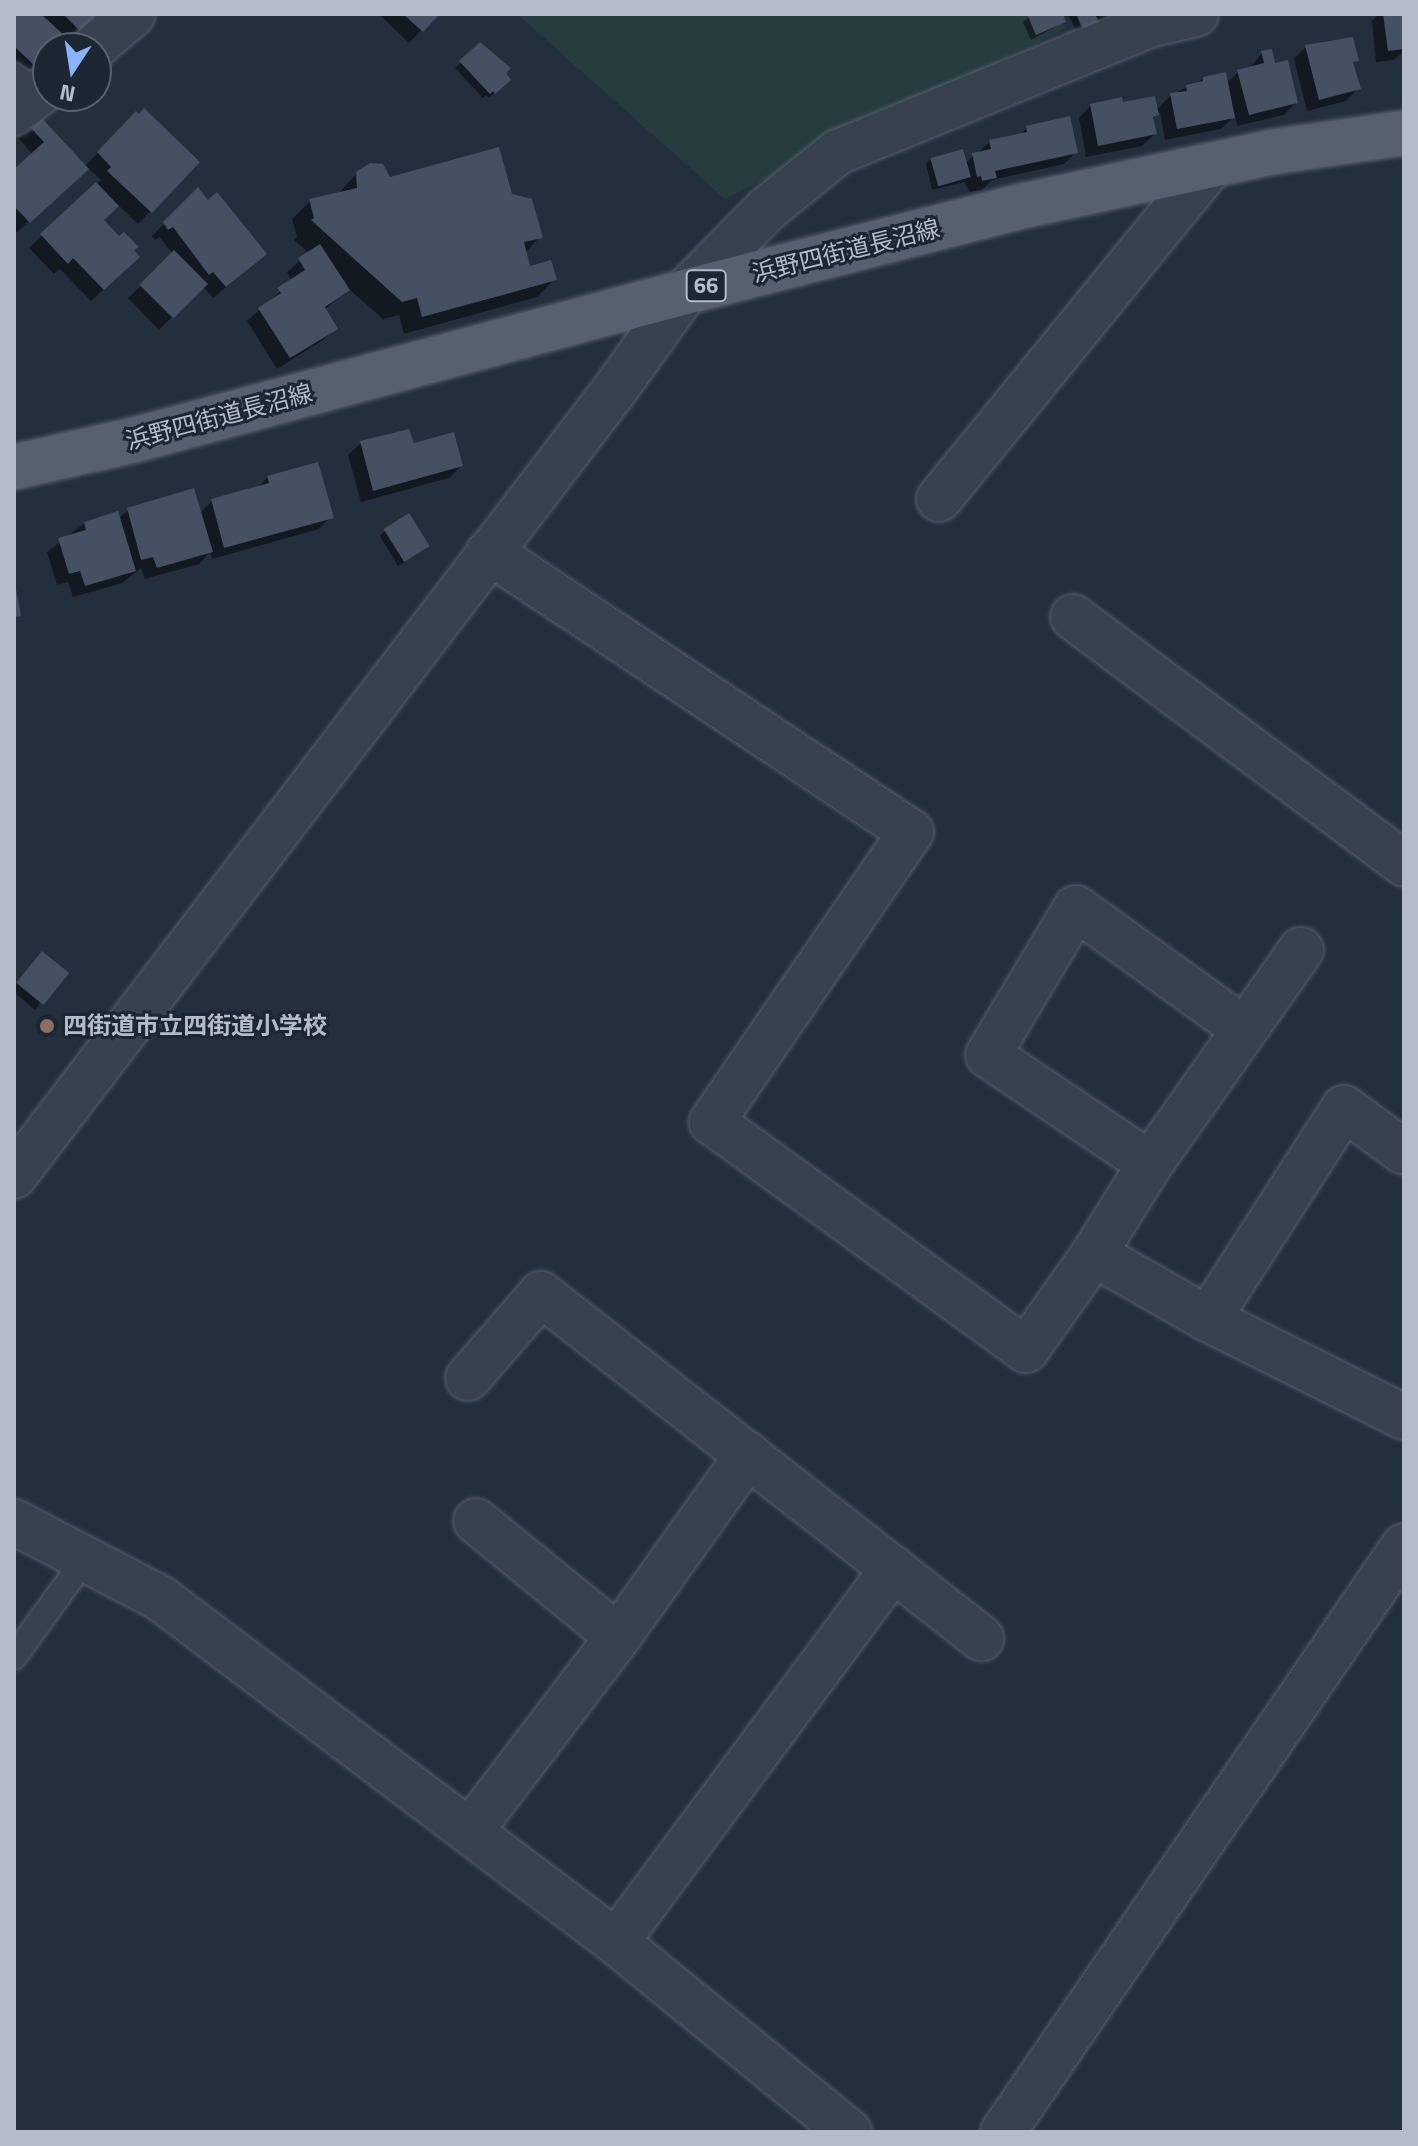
<!DOCTYPE html>
<html>
<head>
<meta charset="utf-8">
<style>
	body { margin:0 }
	#map { position:relative; width:1418px; height:2146px; overflow:hidden; background:#242f3e; font-family:"Titillium Web","Noto Sans JP",sans-serif }
	div>[style] { position:absolute }
	[style*='--x'] { left:calc(var(--x)*1px); top:calc(var(--y)*1px); width:calc(var(--w)*1px); rotate:calc(var(--a)*1deg) }
	.green>* { inset:0; background:#263c3f }
	.shadow>* { inset:0; background:#0007 }
	.building>* { inset:0; background:#455162; transform-origin:0 0 }
	.roads { filter:drop-shadow(0 0 2px #565f6c) drop-shadow(0 0 2px #565f6c) }
	.service>* { height:24px; margin:-12px; padding:0 12px; transform-origin:12px; border-radius:12px; background:#38414e }
	.minor>* { height:44px; margin:-22px; padding:0 22px; transform-origin:22px; border-radius:22px; background:#38414e }
	.tertiary>* { height:44px; margin:-22px; padding:0 22px; transform-origin:22px; border-radius:22px; background:#38414e }
	.primary>* { height:44px; margin:-22px; padding:0 22px; transform-origin:22px; border-radius:22px; background:#56606e }
	.dots>* { width:22px; height:22px; translate:-50% -50%; box-sizing:border-box; border:4px solid #1d2633; border-radius:50% }
	span { translate:-50% -50%; white-space:nowrap; text-align:center; line-height:1.15; -webkit-text-stroke:6px #1d2633; paint-order:stroke }
	.shield-label span { padding:2px 6px; background:#1d2633; border:2px solid; border-radius:6px; -webkit-text-stroke-width:0 }
	.shield-label { font-size:22px; color:#b4bcc9; font-weight:700 }
	.street-label { font-size:24px; color:#b4bcc9 }
	.poi-label { font-size:24px; color:#b4bcc9; font-weight:700 }
	.left { translate:0 -50%; text-align:left }
	.frame { position:absolute; inset:0; border:16px solid #b4bcc9; pointer-events:none }
	.north { position:absolute; left:32px; top:32px; width:80px; height:80px; box-sizing:border-box; background:#1d2633; border:2px solid #59626f; border-radius:50%; rotate:192deg; font-size:22px; font-weight:700; line-height:32px; text-align:center; color:#b4bcc9 }
	.north::after { content:''; display:block; margin:auto; width:28px; height:36px; background:#8ab4f8; clip-path:polygon(50% 0,100% 100%,50% 72%,0 100%) }
</style>
</head>
<body>
<div id="map">
	<div class="green">
		<i style="clip-path:polygon(517px 14px,1053px 14px,1066px 28px,725px 199px)"></i>
	</div>
	<div class="shadow">
		<i style="clip-path:polygon(14px 14px,95px 14px,61px 48px,57px 44px,48px 48px,48px 53px,24px 78px,14px 69px)"></i>
		<i style="clip-path:polygon(379px 14px,437px 14px,409px 43px)"></i>
		<i style="clip-path:polygon(1033px 14px,1061px 14px,1064px 22px,1031px 40px,1023px 22px)"></i>
		<i style="clip-path:polygon(1068px 14px,1162px 14px,1078px 35px)"></i>
		<i style="clip-path:polygon(1379px 14px,1404px 14px,1404px 51px,1394px 60px,1376px 62px,1372px 21px)"></i>
		<i style="clip-path:polygon(1332px 40px,1356px 60px,1352px 64px,1358px 88px,1346px 101px,1307px 111px,1294px 59px,1306px 47px)"></i>
		<i style="clip-path:polygon(480px 45px,509px 80px,489px 98px,486px 95px,483px 98px,455px 68px)"></i>
		<i style="clip-path:polygon(1262px 53px,1296px 102px,1284px 115px,1237px 126px,1235px 116px,1221px 129px,1165px 140px,1160px 112px,1152px 120px,1155px 134px,1142px 146px,1086px 157px,1079px 118px,1091px 105px,1121px 104px,1156px 110px,1171px 95px,1204px 79px,1227px 83px,1238px 72px,1250px 68px)"></i>
		<i style="clip-path:polygon(136px 114px,197px 162px,138px 224px,118px 205px,101px 221px,132px 251px,126px 269px,91px 301px,60px 269px,54px 274px,29px 248px,101px 180px,87px 167px,16px 233px,14px 172px,33px 155px,18px 138px,39px 118px,84px 167px)"></i>
		<i style="clip-path:polygon(1027px 128px,1076px 152px,1064px 164px,992px 180px,982px 190px,970px 192px,964px 182px,932px 190px,926px 164px,931px 158px,965px 163px,990px 142px,1019px 136px)"></i>
		<i style="clip-path:polygon(357px 173px,511px 196px,540px 237px,525px 253px,529px 269px,555px 279px,537px 297px,404px 334px,399px 315px,383px 319px,349px 289px,324px 310px,335px 328px,323px 340px,277px 369px,247px 321px,292px 281px,287px 272px,309px 253px,294px 240px,297px 237px,292px 219px,310px 201px,338px 194px)"></i>
		<i style="clip-path:polygon(198px 190px,252px 266px,213px 298px,203px 286px,159px 330px,128px 298px,173px 255px,160px 237px,155px 240px,152px 236px)"></i>
		<i style="clip-path:polygon(361px 443px,412px 446px,461px 466px,449px 478px,361px 502px,348px 455px)"></i>
		<i style="clip-path:polygon(268px 477px,331px 517px,319px 529px,212px 559px,210px 552px,199px 564px,145px 579px,141px 568px,122px 583px,73px 597px,68px 582px,57px 585px,47px 552px,85px 523px,118px 519px,128px 510px,200px 513px,212px 501px,257px 488px)"></i>
		<i style="clip-path:polygon(385px 531px,421px 551px,398px 566px,380px 536px)"></i>
		<i style="clip-path:polygon(37px 959px,40px 1004px,35px 1010px,14px 992px,14px 987px)"></i>
	</div>
	<div class="building">
		<i style="clip-path:polygon(14px 14px,41px 14px,66px 37px,56px 48px,48px 48px,48px 56px,37px 68px,14px 46px)"></i>
		<i style="clip-path:polygon(63px 14px,97px 14px,80px 31px)"></i>
		<i style="clip-path:polygon(403px 14px,440px 14px,423px 32px)"></i>
		<i style="clip-path:polygon(1027px 14px,1063px 14px,1066px 22px,1036px 35px)"></i>
		<i style="clip-path:polygon(1076px 14px,1095px 14px,1101px 27px,1085px 34px)"></i>
		<i style="clip-path:polygon(1383px 14px,1404px 14px,1404px 49px,1388px 51px)"></i>
		<i style="clip-path:polygon(1353px 37px,1359px 61px,1353px 62px,1361px 89px,1319px 100px,1305px 45px)"></i>
		<i style="clip-path:polygon(480px 42px,511px 68px,506px 73px,511px 80px,495px 94px,493px 91px,490px 94px,459px 61px)"></i>
		<i style="clip-path:polygon(1272px 49px,1275px 63px,1288px 60px,1298px 103px,1249px 115px,1237px 70px,1264px 63px,1261px 51px)"></i>
		<i style="clip-path:polygon(1226px 72px,1235px 118px,1177px 129px,1170px 93px,1187px 91px,1186px 85px,1203px 81px,1203px 77px)"></i>
		<i style="clip-path:polygon(1155px 96px,1159px 115px,1153px 117px,1157px 134px,1098px 146px,1090px 104px,1122px 97px,1123px 102px)"></i>
		<i style="clip-path:polygon(144px 108px,200px 162px,152px 213px,107px 171px,111px 167px,97px 152px,136px 111px,139px 114px)"></i>
		<i style="clip-path:polygon(39px 115px,89px 169px,30px 223px,14px 206px,14px 169px,44px 142px,28px 125px)"></i>
		<i style="clip-path:polygon(1070px 116px,1078px 153px,995px 171px,997px 178px,982px 181px,981px 176px,977px 177px,972px 153px,991px 149px,989px 140px,1027px 132px,1026px 126px)"></i>
		<i style="clip-path:polygon(499px 147px,512px 194px,532px 199px,543px 238px,524px 242px,530px 266px,551px 260px,557px 280px,422px 317px,417px 298px,402px 302px,311px 220px,314px 218px,309px 199px,357px 188px,356px 172px,370px 163px,383px 164px,390px 177px)"></i>
		<i style="left:963px;top:149px;width:29px;height:34px;rotate:74deg"></i>
		<i style="clip-path:polygon(96px 182px,119px 206px,104px 220px,119px 236px,124px 232px,139px 247px,134px 250px,140px 257px,104px 290px,73px 258px,68px 264px,40px 234px)"></i>
		<i style="clip-path:polygon(198px 187px,208px 200px,217px 192px,267px 254px,226px 287px,213px 272px,209px 275px,173px 227px,168px 230px,163px 222px)"></i>
		<i style="clip-path:polygon(320px 244px,350px 290px,325px 307px,338px 329px,290px 358px,258px 308px,281px 293px,277px 288px,305px 270px,298px 258px)"></i>
		<i style="left:174px;top:250px;width:48px;height:49px;rotate:45deg"></i>
		<i style="clip-path:polygon(409px 429px,414px 443px,454px 432px,463px 466px,373px 491px,360px 441px)"></i>
		<i style="clip-path:polygon(318px 462px,334px 518px,224px 548px,211px 499px,269px 483px,267px 476px)"></i>
		<i style="clip-path:polygon(194px 488px,213px 552px,157px 568px,153px 557px,141px 560px,127px 508px)"></i>
		<i style="clip-path:polygon(118px 511px,136px 571px,85px 586px,80px 571px,69px 574px,58px 538px,86px 530px,84px 522px)"></i>
		<i style="left:409px;top:513px;width:39px;height:30px;rotate:58deg"></i>
		<i style="clip-path:polygon(14px 579px,21px 616px,14px 617px)"></i>
		<i style="left:42px;top:951px;width:35px;height:41px;rotate:39deg"></i>
	</div>
	<div class="roads">
		<div class="service">
			<i style="--x:14;--y:75;--w:30;--a:42"></i>
			<i style="--x:14;--y:1657;--w:121;--a:-54.1"></i>
		</div>
		<div class="minor">
			<i style="--x:93;--y:48;--w:52;--a:-40.4"></i>
			<i style="--x:14;--y:113;--w:43;--a:-38.5"></i>
			<i style="--x:685;--y:292;--w:117;--a:-45.3"></i>
			<i style="--x:767;--y:209;--w:91;--a:-38.8"></i>
			<i style="--x:838;--y:152;--w:339;--a:-22.2"></i>
			<i style="--x:1152;--y:24;--w:45;--a:-12.8"></i>
			<i style="--x:939;--y:499;--w:430;--a:-50.8"></i>
			<i style="--x:489;--y:552;--w:506;--a:33.56"></i>
			<i style="--x:911;--y:832;--w:352;--a:124.5"></i>
			<i style="--x:712;--y:1122;--w:388;--a:36"></i>
			<i style="--x:1026;--y:1350;--w:118;--a:-54.7"></i>
			<i style="--x:1094;--y:1254;--w:131;--a:29.7"></i>
			<i style="--x:1208;--y:1319;--w:219;--a:26.6"></i>
			<i style="--x:1073;--y:617;--w:413;--a:36.7"></i>
			<i style="--x:1150;--y:1164;--w:195;--a:-146.1"></i>
			<i style="--x:988;--y:1055;--w:171;--a:-59.1"></i>
			<i style="--x:1076;--y:908;--w:208;--a:35.8"></i>
			<i style="--x:1094;--y:1254;--w:106;--a:-58.1"></i>
			<i style="--x:1150;--y:1164;--w:262;--a:-54.8"></i>
			<i style="--x:1208;--y:1319;--w:251;--a:-57.2"></i>
			<i style="--x:1344;--y:1108;--w:74;--a:36.3"></i>
			<i style="--x:468;--y:1378;--w:111;--a:-49"></i>
			<i style="--x:541;--y:1294;--w:559;--a:38.02"></i>
			<i style="--x:476;--y:1521;--w:183;--a:39.2"></i>
			<i style="--x:14;--y:1522;--w:165;--a:27.5"></i>
			<i style="--x:160;--y:1598;--w:571;--a:37.03"></i>
			<i style="--x:616;--y:1942;--w:301;--a:39.2"></i>
			<i style="--x:471;--y:1830;--w:243;--a:-52.7"></i>
			<i style="--x:618;--y:1637;--w:224;--a:-54.5"></i>
			<i style="--x:616;--y:1942;--w:465;--a:-53.4"></i>
			<i style="--x:1003;--y:2132;--w:710;--a:-55.62"></i>
		</div>
		<div class="tertiary">
			<i style="--x:14;--y:1176;--w:997;--a:-52.62"></i>
			<i style="--x:619;--y:384;--w:113;--a:-54.3"></i>
		</div>
		<div class="primary">
			<i style="--x:14;--y:467;--w:123;--a:-12.7"></i>
			<i style="--x:134;--y:440;--w:571;--a:-15.03"></i>
			<i style="--x:685;--y:292;--w:353;--a:-14.3"></i>
			<i style="--x:1027;--y:205;--w:251;--a:-12.2"></i>
			<i style="--x:1272;--y:152;--w:133;--a:-8.2"></i>
		</div>
	</div>
	<div class="dots">
		<i style="left:47px;top:1026px;background:#8d6e63"></i>
	</div>
	<div class="shield-label">
		<span style="left:706px;top:286px">66</span>
	</div>
	<div class="street-label">
		<span style="left:846px;top:251px;rotate:-14deg">浜野四街道長沼線</span>
		<span style="left:219px;top:417px;rotate:-15deg">浜野四街道長沼線</span>
	</div>
	<div class="poi-label">
		<span class="left" style="left:63px;top:1026px">四街道市立四街道小学校</span>
	</div>
	<div class="frame"></div>
	<div class="north">N</div>
</div>
</body>
</html>
